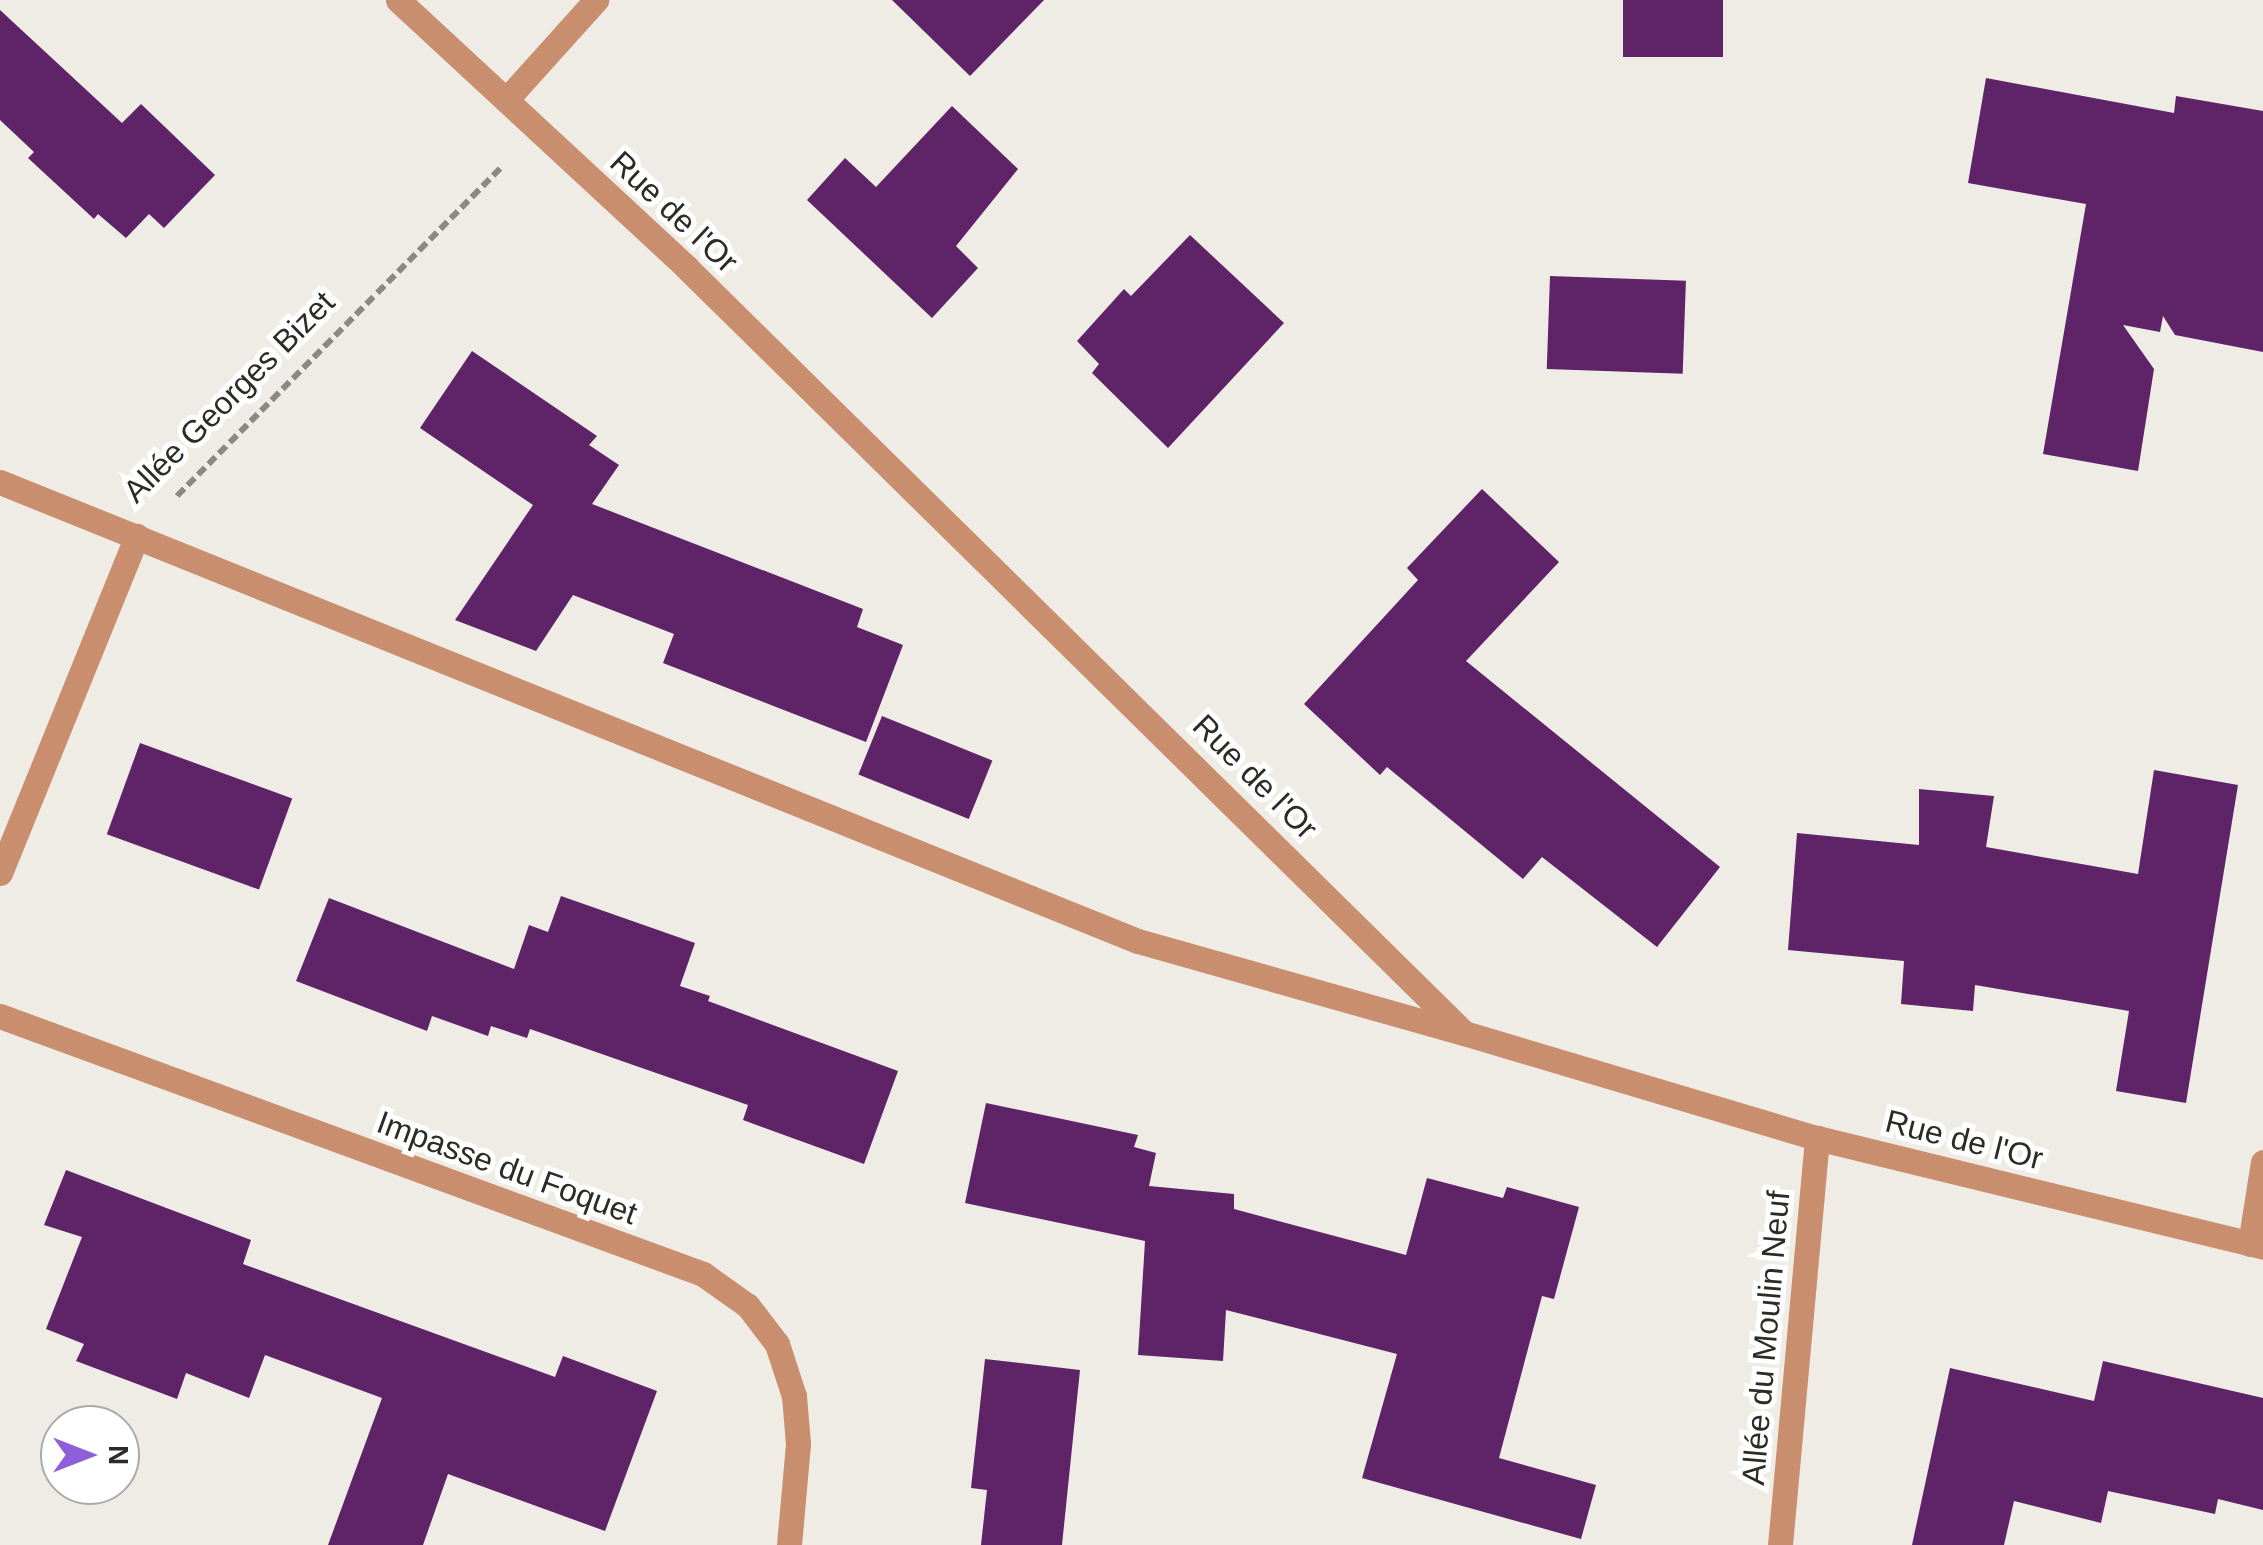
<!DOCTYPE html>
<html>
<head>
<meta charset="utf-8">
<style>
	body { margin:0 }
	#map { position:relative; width:2263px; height:1545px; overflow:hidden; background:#eeece5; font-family:Helvetica,sans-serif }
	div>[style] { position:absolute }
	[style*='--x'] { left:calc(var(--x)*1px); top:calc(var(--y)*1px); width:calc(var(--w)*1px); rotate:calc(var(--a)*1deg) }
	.building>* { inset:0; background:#5f2368; transform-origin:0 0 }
	.path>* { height:6px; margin-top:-3px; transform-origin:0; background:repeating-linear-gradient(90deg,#8a8984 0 10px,transparent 0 15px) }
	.service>* { height:25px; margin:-12.5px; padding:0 12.5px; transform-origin:12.5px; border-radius:12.5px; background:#c98e6e }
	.pedestrian>* { height:25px; margin:-12.5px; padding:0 12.5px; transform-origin:12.5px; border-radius:12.5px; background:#c98e6e }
	.minor>* { height:25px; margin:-12.5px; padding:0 12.5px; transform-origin:12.5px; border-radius:12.5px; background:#c98e6e }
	span { translate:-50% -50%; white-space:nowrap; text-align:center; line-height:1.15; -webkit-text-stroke:10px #fff; paint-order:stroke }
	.street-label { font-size:32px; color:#2b2b28 }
	.north { position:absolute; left:40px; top:1405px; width:100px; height:100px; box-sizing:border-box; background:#fff; border:2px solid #aaaaa9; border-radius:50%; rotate:90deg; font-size:28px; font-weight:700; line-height:40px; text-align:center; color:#2b2b28 }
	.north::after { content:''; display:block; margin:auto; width:35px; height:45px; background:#8d5fd9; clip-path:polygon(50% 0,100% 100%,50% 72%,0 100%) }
</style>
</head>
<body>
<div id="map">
	<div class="building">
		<i style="clip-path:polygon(892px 0,1044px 0,970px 76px)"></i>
		<i style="left:1623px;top:0;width:100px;height:57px"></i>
		<i style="clip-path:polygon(0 10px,122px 123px,141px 104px,215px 175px,164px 228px,149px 214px,126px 238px,98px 214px,94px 219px,28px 158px,34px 152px,0 120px)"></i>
		<i style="clip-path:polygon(1986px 78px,2174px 113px,2176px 96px,2263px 111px,2263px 352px,2175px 335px,2163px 316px,2160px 332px,2123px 325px,2154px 369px,2138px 471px,2043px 454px,2086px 204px,1968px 183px)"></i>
		<i style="clip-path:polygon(952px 106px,1018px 169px,956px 246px,978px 268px,932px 318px,807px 200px,845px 158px,876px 187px)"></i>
		<i style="clip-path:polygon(1190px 235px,1284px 323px,1168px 448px,1092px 373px,1099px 364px,1077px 341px,1124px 289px,1131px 296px)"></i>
		<i style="left:1550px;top:276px;width:136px;height:93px;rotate:2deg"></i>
		<i style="clip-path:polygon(472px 351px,597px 436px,589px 445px,619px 465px,592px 504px,863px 609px,857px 627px,903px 645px,866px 742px,663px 663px,674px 634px,573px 595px,536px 651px,455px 620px,533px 505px,420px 428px)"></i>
		<i style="clip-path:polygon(1482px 489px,1559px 562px,1466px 661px,1720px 867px,1657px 947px,1542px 857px,1523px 879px,1387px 767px,1380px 775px,1304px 704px,1418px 580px,1407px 568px)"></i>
		<i style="left:882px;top:716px;width:119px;height:63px;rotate:22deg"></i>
		<i style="left:140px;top:743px;width:162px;height:97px;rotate:20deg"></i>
		<i style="clip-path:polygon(2154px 770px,2238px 785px,2186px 1103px,2116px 1091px,2129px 1011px,1975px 985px,1973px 1011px,1901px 1004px,1904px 961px,1788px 950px,1797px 833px,1919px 845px,1919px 789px,1994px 796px,1986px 847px,2138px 874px)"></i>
		<i style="clip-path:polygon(561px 896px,695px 943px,680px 986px,710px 996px,708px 1001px,898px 1071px,864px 1164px,743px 1120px,748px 1105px,530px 1029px,527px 1038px,491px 1026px,488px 1036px,432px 1016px,427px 1031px,296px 981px,329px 898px,514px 969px,529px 925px,548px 932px)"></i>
		<i style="clip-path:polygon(986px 1103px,1138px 1135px,1134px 1147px,1156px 1153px,1149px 1186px,1234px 1194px,1234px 1209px,1406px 1255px,1427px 1178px,1503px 1198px,1507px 1187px,1579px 1207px,1554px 1299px,1542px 1296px,1499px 1458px,1596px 1485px,1581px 1539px,1362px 1478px,1397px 1354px,1226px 1310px,1223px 1361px,1138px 1355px,1145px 1241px,965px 1203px)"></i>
		<i style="clip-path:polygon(66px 1170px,251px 1240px,243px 1264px,555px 1377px,563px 1356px,657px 1391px,605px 1531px,448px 1474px,423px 1545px,328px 1545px,382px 1398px,265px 1355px,249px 1398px,186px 1373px,177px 1399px,76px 1361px,84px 1344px,46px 1329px,82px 1237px,44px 1225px)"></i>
		<i style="clip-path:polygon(985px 1359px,1080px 1370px,1062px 1545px,981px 1545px,987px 1490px,971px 1488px)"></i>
		<i style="clip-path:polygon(2103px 1361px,2263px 1398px,2263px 1510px,2218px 1499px,2215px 1514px,2108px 1491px,2101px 1523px,2014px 1501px,2004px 1545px,1912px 1545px,1950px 1368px,2094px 1401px)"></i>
	</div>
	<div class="path">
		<i style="--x:177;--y:496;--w:462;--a:-45.4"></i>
	</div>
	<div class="service">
		<i style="--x:2250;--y:1244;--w:83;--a:-81"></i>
	</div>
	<div class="pedestrian">
		<i style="--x:0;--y:482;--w:1227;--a:21.97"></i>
	</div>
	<div class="minor">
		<i style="--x:398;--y:0;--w:393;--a:42.8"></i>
		<i style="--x:686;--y:267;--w:1092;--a:44.55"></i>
		<i style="--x:1464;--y:1033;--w:368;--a:16.6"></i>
		<i style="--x:1817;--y:1138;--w:459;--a:13.7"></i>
		<i style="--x:506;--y:100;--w:135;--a:-48"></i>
		<i style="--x:0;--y:873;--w:364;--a:-67.9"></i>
		<i style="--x:1138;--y:941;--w:339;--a:15.8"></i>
		<i style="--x:0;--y:1016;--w:749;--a:20.15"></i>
		<i style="--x:703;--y:1274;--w:55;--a:35.4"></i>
		<i style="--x:748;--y:1306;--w:48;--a:52.7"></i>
		<i style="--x:777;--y:1344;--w:55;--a:71.9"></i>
		<i style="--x:794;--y:1396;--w:48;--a:85.2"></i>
		<i style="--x:798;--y:1444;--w:101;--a:95.1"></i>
		<i style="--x:1780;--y:1545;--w:409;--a:-84.8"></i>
	</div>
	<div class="street-label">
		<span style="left:674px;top:212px;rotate:43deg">Rue de l'Or</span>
		<span style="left:229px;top:397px;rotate:-45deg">Allée Georges Bizet</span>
		<span style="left:1255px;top:777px;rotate:45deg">Rue de l'Or</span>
		<span style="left:1964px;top:1140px;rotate:14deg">Rue de l'Or</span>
		<span style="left:507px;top:1168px;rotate:20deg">Impasse du Foquet</span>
		<span style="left:1766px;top:1338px;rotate:-85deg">Allée du Moulin Neuf</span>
	</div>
	<div class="north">N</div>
</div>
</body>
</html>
